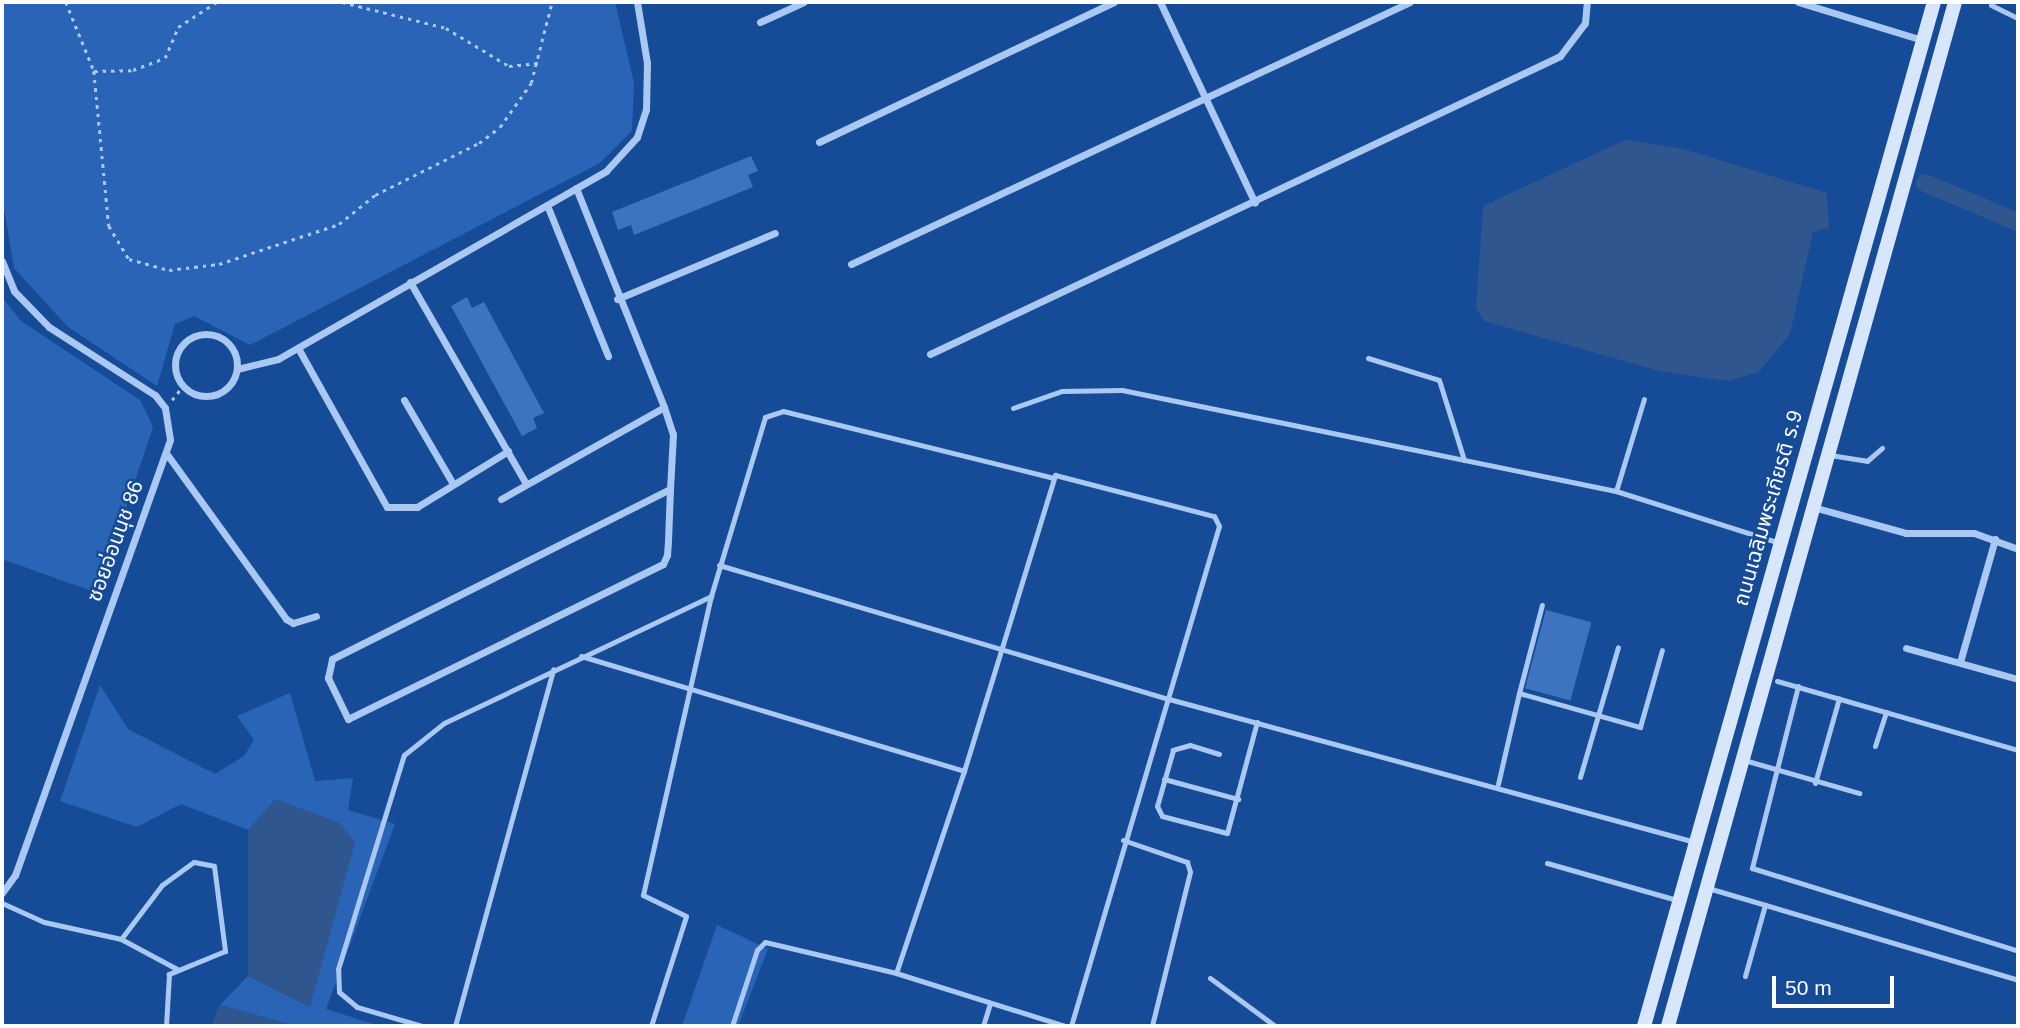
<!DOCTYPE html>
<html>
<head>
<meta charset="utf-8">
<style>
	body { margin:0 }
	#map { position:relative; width:2020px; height:1028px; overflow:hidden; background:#164b98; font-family:Helvetica,"Noto Sans Thai",sans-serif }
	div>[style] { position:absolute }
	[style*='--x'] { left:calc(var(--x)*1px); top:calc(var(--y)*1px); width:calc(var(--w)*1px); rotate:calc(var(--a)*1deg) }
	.green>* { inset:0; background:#2964b6 }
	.water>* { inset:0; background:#2f568f }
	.canal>* { height:18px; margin:-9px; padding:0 9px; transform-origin:9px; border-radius:9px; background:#2f568f }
	.building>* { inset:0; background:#3e74bf; transform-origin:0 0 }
	.path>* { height:2.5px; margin-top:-1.25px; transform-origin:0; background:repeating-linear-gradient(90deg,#a9c8f2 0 3.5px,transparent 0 8.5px) }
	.lane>* { height:5px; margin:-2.5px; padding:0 2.5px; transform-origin:2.5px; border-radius:2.5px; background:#a9c8f2 }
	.street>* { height:7px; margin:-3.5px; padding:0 3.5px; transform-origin:3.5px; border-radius:3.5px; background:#a9c8f2 }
	.street>.ring { margin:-3.5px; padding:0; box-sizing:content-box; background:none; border:7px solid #a9c8f2; border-radius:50% }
	.secondary>* { height:14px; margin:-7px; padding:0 7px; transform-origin:7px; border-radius:7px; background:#d8e6fc }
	span { translate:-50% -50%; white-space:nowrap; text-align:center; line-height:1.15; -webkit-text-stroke:5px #164b98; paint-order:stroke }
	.street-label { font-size:21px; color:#fff }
	.frame { position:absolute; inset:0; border:4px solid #fff; pointer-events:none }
	.scale { position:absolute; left:1772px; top:976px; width:122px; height:32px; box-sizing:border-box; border:4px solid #fff; border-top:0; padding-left:9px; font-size:21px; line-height:24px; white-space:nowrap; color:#fff; -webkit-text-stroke:5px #164b98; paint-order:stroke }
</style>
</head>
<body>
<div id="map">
	<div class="green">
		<i style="clip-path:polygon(2px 2px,615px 2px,634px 83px,632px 131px,600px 163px,250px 345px,194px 316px,175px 324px,157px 386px,68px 327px,14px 268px,2px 197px)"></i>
		<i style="clip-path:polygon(2px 297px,21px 321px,140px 400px,153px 427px,97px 593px,2px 559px)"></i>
		<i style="clip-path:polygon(100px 685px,128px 729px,215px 774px,244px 756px,254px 740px,237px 716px,290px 693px,315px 781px,353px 778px,348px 810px,395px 824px,326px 1009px,380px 1026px,295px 1026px,220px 1005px,248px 976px,310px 1007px,276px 799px,248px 830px,181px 804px,137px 827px,60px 801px)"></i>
		<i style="clip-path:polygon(717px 925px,768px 949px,738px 1026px,682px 1026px)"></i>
	</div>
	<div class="water">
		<i style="clip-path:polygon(1625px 140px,1680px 148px,1827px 193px,1829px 228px,1813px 232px,1790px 334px,1759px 372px,1727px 381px,1659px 371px,1484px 321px,1476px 308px,1483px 206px)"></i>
		<i style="clip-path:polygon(276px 799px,340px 823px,355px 842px,310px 1007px,248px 976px,248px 830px)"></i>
		<i style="clip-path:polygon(220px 1005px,295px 1026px,211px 1026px)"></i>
	</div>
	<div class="canal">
		<i style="--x:1925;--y:183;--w:101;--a:22.8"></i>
	</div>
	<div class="building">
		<i style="clip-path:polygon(751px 156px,758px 171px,748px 175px,753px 187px,634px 235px,631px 225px,618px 230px,612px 212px)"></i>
		<i style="clip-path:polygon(467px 297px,472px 308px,484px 302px,544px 413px,533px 418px,537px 428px,522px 436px,451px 306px)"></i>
		<i style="left:1546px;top:610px;width:47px;height:81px;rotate:15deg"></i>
	</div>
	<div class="path">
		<i style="--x:66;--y:2;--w:74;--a:67.9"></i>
		<i style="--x:94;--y:71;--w:156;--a:84.5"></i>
		<i style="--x:109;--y:226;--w:39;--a:59"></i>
		<i style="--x:129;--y:259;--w:41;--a:15.4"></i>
		<i style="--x:169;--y:270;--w:50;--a:-6.8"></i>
		<i style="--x:219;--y:264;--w:126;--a:-18.4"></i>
		<i style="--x:339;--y:224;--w:46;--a:-38.9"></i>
		<i style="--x:375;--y:195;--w:116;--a:-26.6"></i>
		<i style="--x:479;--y:143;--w:26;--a:-37"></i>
		<i style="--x:500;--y:127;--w:54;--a:-54.8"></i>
		<i style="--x:531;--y:83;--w:84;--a:-75.5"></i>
		<i style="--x:342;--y:2;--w:107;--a:14"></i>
		<i style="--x:446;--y:28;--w:74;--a:31.1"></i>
		<i style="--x:509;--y:66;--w:29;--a:-6"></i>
		<i style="--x:94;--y:71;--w:39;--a:-1"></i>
		<i style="--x:133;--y:70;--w:34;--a:-21"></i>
		<i style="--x:165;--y:58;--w:34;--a:-67"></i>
		<i style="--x:178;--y:27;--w:46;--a:-32.7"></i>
		<i style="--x:172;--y:400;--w:18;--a:-52"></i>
	</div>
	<div class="lane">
		<i style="--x:1991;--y:5;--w:30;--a:26"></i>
		<i style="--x:1368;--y:358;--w:74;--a:17.2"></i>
		<i style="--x:1439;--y:380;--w:84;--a:72.6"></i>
		<i style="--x:1013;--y:408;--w:52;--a:-19.1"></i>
		<i style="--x:1062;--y:391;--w:60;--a:-1"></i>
		<i style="--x:1122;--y:390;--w:504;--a:11.56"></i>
		<i style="--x:1616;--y:491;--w:172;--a:17.6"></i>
		<i style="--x:1830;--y:455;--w:37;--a:9"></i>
		<i style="--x:1867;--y:461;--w:20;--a:-41"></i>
		<i style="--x:1616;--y:491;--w:96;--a:-73.1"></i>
		<i style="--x:719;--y:565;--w:470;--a:16.6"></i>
		<i style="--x:1169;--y:699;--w:545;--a:15.21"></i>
		<i style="--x:581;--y:656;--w:400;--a:16.7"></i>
		<i style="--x:964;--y:771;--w:213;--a:108.6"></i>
		<i style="--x:896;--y:973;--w:177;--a:17.4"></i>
		<i style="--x:1777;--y:681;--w:251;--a:16"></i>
		<i style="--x:1798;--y:686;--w:188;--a:104.2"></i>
		<i style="--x:1752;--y:868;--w:279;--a:17.3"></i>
		<i style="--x:1519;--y:693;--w:91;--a:-75.4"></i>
		<i style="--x:1875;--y:746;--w:36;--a:-72"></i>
		<i style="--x:1219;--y:754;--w:30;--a:-163"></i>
		<i style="--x:1190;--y:745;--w:18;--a:164"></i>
		<i style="--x:1173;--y:750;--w:58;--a:105.9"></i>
		<i style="--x:1157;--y:806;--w:11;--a:63"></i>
		<i style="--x:1162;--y:816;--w:67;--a:14.7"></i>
		<i style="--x:1227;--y:833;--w:115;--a:-74.9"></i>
		<i style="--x:1744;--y:760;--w:120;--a:16"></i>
		<i style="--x:964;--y:771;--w:310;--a:-72.9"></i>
		<i style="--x:1055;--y:475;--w:164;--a:14.5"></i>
		<i style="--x:1214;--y:516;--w:11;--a:63"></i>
		<i style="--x:1219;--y:526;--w:521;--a:106.49"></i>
		<i style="--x:1580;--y:777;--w:135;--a:-73.7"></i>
		<i style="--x:1164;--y:779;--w:77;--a:15.1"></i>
		<i style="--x:1815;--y:783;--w:88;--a:-74.2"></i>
		<i style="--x:1498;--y:784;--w:93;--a:-77"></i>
		<i style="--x:1519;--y:693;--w:126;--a:15.7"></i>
		<i style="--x:1640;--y:727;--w:80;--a:-74.1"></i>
		<i style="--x:1123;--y:840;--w:68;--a:19"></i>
		<i style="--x:1187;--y:862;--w:10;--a:73"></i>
		<i style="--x:1190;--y:872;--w:159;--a:103.9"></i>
		<i style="--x:1547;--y:863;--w:135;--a:15.9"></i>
		<i style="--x:1708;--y:888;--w:323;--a:16.5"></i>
		<i style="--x:2;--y:903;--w:46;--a:24.3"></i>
		<i style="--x:44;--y:922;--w:79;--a:12.4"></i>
		<i style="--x:121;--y:939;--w:68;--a:-52.8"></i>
		<i style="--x:162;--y:885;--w:39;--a:-36"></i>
		<i style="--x:194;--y:862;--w:20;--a:11"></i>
		<i style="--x:214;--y:866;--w:86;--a:82.6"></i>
		<i style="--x:225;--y:951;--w:61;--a:157.7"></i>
		<i style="--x:169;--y:974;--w:52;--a:93.3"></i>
		<i style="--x:121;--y:939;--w:64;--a:28.2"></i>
		<i style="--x:1745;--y:976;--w:74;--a:-74.3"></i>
		<i style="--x:1210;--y:978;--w:81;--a:36.4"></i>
		<i style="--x:422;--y:1026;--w:68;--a:-163.7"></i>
		<i style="--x:357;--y:1007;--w:23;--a:-140"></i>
		<i style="--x:339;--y:992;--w:23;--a:-92"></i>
		<i style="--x:338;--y:969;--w:224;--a:-72.9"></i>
		<i style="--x:404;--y:755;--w:51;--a:-38.7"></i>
		<i style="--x:444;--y:723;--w:296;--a:-25.4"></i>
		<i style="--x:711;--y:596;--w:187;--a:-73.2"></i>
		<i style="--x:765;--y:417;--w:19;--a:-18"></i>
		<i style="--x:783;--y:411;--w:278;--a:13.9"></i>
		<i style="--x:455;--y:1026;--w:370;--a:-74.6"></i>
		<i style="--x:651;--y:1026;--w:115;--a:-72.3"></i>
		<i style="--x:686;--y:916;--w:48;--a:-154"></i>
		<i style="--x:643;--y:895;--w:307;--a:-77.2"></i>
		<i style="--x:732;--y:1026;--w:80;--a:-71.8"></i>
		<i style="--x:757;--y:950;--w:11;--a:-45"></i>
		<i style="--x:765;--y:942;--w:135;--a:13.3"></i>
		<i style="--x:983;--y:1026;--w:21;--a:-73"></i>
	</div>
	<div class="street">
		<i style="--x:1160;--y:2;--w:222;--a:64.7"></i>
		<i style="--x:1798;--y:2;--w:130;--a:17"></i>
		<i style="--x:760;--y:22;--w:48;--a:-24.4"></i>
		<i style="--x:819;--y:142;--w:327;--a:-25.4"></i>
		<i style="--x:576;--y:188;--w:236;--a:68.1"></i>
		<i style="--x:547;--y:205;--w:163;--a:68"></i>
		<i style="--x:2;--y:261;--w:32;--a:68"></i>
		<i style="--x:14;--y:291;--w:50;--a:45.8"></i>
		<i style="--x:49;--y:327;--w:126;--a:32.7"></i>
		<i style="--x:155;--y:395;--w:16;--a:52"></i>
		<i style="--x:165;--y:408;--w:32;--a:81"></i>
		<i style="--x:170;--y:440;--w:462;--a:109.6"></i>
		<i style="--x:15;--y:875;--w:22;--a:126"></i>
		<i style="--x:851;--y:264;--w:617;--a:-25.11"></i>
		<i style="--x:410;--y:282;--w:233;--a:60.1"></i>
		<i style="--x:617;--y:299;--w:171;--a:-22.7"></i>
		<i class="ring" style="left:175px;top:334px;width:55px;height:55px"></i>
		<i style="--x:298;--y:348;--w:182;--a:60.8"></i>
		<i style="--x:387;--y:507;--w:30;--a:0"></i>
		<i style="--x:417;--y:507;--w:107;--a:-31.6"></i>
		<i style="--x:930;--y:354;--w:697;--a:-25.31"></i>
		<i style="--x:1560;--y:56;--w:41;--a:-52.9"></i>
		<i style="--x:1585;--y:23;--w:21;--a:-85"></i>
		<i style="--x:237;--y:369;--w:42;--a:-13.7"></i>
		<i style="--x:278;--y:359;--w:378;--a:-29.8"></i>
		<i style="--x:606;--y:171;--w:46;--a:-47.6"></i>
		<i style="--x:637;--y:137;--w:28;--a:-72"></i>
		<i style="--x:646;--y:110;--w:47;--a:-88.8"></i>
		<i style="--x:647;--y:63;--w:62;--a:-99.3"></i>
		<i style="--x:404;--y:400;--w:97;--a:59.7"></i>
		<i style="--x:166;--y:453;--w:205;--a:54.1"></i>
		<i style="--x:286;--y:619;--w:8;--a:30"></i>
		<i style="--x:293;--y:623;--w:24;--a:-17"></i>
		<i style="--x:501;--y:499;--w:187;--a:-29.4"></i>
		<i style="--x:664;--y:407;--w:28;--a:72"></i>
		<i style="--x:673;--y:434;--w:55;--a:93.1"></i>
		<i style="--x:670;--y:489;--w:52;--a:92.2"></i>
		<i style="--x:668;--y:541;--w:14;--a:94"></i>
		<i style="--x:667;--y:555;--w:10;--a:114"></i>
		<i style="--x:663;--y:564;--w:351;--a:153.8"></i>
		<i style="--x:348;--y:719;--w:46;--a:-116"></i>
		<i style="--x:328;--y:678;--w:19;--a:-78"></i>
		<i style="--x:332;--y:659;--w:378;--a:-26.7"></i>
		<i style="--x:1813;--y:507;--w:97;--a:15.6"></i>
		<i style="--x:1906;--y:533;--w:68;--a:0"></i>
		<i style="--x:1974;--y:533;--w:47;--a:20"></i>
		<i style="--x:1906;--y:648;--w:116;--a:15.5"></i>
		<i style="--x:1960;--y:662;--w:128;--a:-74.1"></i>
	</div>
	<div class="secondary">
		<i style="--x:1644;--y:1026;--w:1064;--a:-74.19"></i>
		<i style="--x:1668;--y:1026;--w:1063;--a:-74.34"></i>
	</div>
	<div class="street-label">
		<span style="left:1768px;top:508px;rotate:-74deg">ถนนเฉลิมพระเกียรติ ร.9</span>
		<span style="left:115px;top:541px;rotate:-70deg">ซอยอ่อนนุช 86</span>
	</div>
	<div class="frame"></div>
	<div class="scale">50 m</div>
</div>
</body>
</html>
